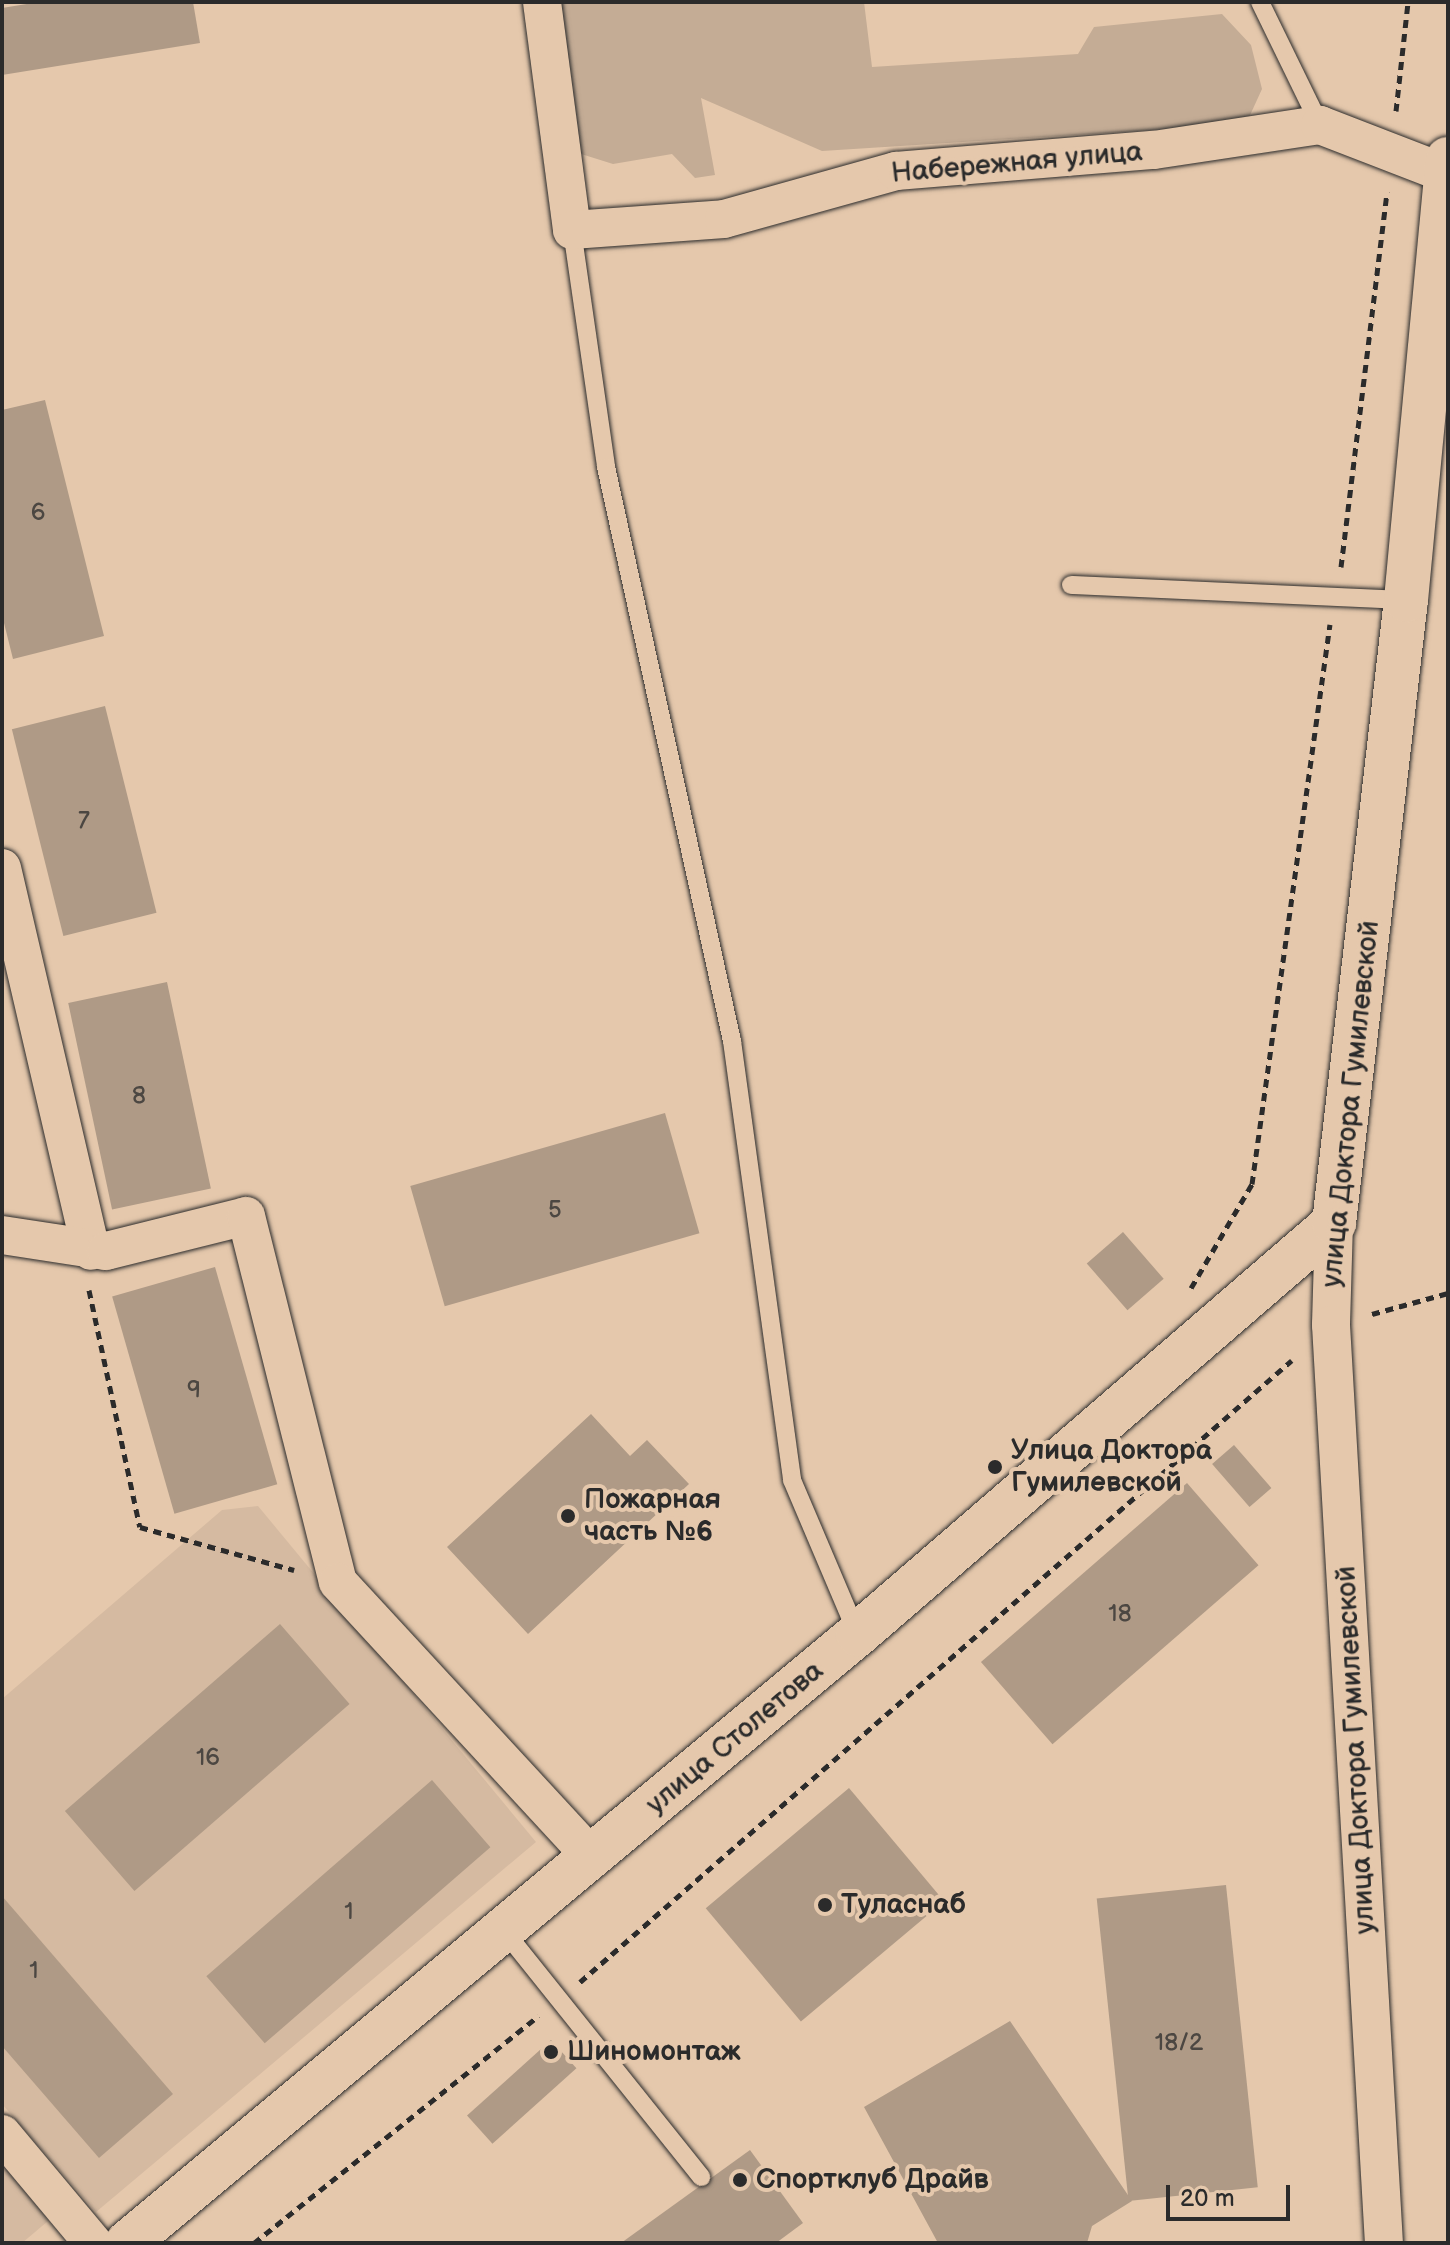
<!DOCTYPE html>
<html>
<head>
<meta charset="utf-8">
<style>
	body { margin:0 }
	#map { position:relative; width:1450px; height:2245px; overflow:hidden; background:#e5c8ac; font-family:"Balsamiq Sans",sans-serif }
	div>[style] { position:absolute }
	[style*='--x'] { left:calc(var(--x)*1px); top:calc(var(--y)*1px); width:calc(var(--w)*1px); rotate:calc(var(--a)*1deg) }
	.built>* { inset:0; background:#d5baa1 }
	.green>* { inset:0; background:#c4ac95 }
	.building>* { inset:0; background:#af9a86; transform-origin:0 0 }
	.path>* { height:5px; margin-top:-2.5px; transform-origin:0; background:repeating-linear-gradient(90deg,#2b2b2b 0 8px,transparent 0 14px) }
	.roads { filter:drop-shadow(0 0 2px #2b2b2b) drop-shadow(0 0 2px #2b2b2b) }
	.lane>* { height:18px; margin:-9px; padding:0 9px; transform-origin:9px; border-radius:9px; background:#e5c8ac }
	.street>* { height:38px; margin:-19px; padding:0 19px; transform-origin:19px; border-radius:19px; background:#e5c8ac }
	.secondary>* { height:44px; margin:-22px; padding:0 22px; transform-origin:22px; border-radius:22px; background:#e5c8ac }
	.dots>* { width:22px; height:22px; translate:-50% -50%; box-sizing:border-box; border:4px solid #e5c8ac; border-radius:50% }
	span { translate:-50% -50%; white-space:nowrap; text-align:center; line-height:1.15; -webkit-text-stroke:8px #e5c8ac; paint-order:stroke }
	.number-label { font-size:24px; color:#4c4742 }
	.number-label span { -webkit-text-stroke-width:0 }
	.street-label { font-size:28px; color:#2b2b2b }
	.poi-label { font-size:28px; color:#2b2b2b; font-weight:700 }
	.left { translate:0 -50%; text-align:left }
	.frame { position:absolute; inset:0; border:4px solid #2b2b2b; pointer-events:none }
	.scale { position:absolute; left:1166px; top:2185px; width:124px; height:36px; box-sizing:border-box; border:4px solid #2b2b2b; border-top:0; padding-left:10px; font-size:24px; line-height:28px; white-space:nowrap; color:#2b2b2b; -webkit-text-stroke:6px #e5c8ac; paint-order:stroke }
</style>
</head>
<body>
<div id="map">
	<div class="built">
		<i style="clip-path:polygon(258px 1506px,536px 1842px,96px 2212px,2px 2104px,2px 1699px,222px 1510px)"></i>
		<i style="clip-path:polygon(2px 2153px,54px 2216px,22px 2243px,2px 2243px)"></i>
	</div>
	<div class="green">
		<i style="clip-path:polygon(557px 2px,864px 2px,872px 67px,1078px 54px,1094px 27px,1222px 14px,1251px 45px,1262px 89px,1246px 124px,822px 151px,701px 98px,715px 175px,695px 178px,672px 154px,613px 164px,578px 153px)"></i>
	</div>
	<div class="building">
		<i style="clip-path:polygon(39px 2px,193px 2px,200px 43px,2px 75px,2px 8px)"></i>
		<i style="clip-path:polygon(45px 400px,104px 636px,13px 659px,2px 615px,2px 410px)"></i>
		<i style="left:105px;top:706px;width:213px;height:96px;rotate:76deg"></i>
		<i style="left:167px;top:982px;width:211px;height:101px;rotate:78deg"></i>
		<i style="left:665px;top:1113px;width:125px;height:265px;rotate:74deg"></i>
		<i style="left:1123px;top:1232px;width:62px;height:48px;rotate:49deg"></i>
		<i style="left:215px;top:1267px;width:226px;height:107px;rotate:74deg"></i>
		<i style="clip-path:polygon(591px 1414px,630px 1456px,647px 1440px,689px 1484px,528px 1634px,447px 1547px)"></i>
		<i style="left:1234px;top:1445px;width:57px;height:29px;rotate:49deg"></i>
		<i style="left:1187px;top:1483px;width:109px;height:273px;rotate:49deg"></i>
		<i style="left:280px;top:1624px;width:106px;height:285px;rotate:49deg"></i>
		<i style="left:432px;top:1780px;width:89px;height:299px;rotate:49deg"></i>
		<i style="left:849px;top:1788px;width:148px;height:187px;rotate:50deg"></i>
		<i style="left:1226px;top:1885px;width:304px;height:130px;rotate:84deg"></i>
		<i style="clip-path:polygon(2px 1896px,173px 2094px,99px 2158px,2px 2046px)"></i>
		<i style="clip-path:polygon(1010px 2021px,1132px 2201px,1092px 2226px,1087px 2243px,938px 2243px,864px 2107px)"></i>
		<i style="left:551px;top:2040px;width:38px;height:113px;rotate:48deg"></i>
		<i style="clip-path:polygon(750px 2150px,803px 2223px,776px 2243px,621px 2243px)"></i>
	</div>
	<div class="path">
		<i style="--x:1396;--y:111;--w:110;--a:-83.7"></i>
		<i style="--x:1341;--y:567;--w:378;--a:-83"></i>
		<i style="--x:1191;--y:1288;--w:121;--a:-59.6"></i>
		<i style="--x:1252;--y:1184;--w:565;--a:-82.07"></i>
		<i style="--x:89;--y:1290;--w:242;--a:77.9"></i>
		<i style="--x:140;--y:1527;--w:160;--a:15.6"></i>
		<i style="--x:1372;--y:1314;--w:79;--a:-15.4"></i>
		<i style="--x:580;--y:1982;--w:945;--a:-41.14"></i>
		<i style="--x:254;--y:2243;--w:364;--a:-38.6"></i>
	</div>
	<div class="roads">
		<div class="lane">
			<i style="--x:1260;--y:2;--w:137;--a:64"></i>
			<i style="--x:572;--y:230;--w:239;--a:81.8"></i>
			<i style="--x:606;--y:467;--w:588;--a:77.62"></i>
			<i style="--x:732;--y:1041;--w:443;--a:82.2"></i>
			<i style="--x:792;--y:1480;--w:166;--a:67"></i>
			<i style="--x:1071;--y:585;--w:335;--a:2.6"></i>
			<i style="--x:505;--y:1932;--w:314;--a:51.3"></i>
		</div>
		<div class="street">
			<i style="--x:542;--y:2;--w:230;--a:82.5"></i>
			<i style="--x:572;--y:230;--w:152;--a:-4.1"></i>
			<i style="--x:724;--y:219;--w:179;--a:-15.6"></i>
			<i style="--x:896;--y:171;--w:259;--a:-4.7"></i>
			<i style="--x:1154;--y:150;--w:168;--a:-8.6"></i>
			<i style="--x:1320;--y:125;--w:136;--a:21.1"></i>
			<i style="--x:2;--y:868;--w:393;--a:76.9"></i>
			<i style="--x:1334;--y:1223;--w:102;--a:91.7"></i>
			<i style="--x:1331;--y:1325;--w:920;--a:86.7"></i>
			<i style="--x:2;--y:1235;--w:105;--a:8.7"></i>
			<i style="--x:106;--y:1251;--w:144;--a:-14"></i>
			<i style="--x:246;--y:1216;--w:377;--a:75.9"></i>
			<i style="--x:338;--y:1582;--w:376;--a:47.3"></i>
			<i style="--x:2;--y:2134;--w:142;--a:50.1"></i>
		</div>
		<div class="secondary">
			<i style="--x:127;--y:2243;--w:951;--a:-39.8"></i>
			<i style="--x:858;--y:1634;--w:629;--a:-40.81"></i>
			<i style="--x:1334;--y:1223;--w:627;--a:-83.41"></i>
			<i style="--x:1406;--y:600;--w:443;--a:-84.6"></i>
		</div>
	</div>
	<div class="dots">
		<i style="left:995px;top:1467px;background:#2b2b2b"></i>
		<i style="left:568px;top:1516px;background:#2b2b2b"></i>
		<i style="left:825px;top:1905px;background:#2b2b2b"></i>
		<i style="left:551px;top:2052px;background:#2b2b2b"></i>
		<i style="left:740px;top:2180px;background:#2b2b2b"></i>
	</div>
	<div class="number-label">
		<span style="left:38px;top:513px">6</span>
		<span style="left:84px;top:821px">7</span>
		<span style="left:139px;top:1096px">8</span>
		<span style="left:555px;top:1210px">5</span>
		<span style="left:194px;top:1390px">9</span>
		<span style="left:1120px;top:1614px">18</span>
		<span style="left:208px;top:1758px">16</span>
		<span style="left:349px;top:1912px">1</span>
		<span style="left:34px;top:1971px">1</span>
		<span style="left:1179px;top:2043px">18/2</span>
	</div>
	<div class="street-label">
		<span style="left:1017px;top:163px;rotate:-5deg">Набережная улица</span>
		<span style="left:1351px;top:1104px;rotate:-84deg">улица Доктора Гумилевской</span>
		<span style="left:735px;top:1738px;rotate:-40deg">улица Столетова</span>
		<span style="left:1356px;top:1750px;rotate:-93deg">улица Доктора Гумилевской</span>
	</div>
	<div class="poi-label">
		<span class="left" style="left:1011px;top:1467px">Улица Доктора<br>Гумилевской</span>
		<span class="left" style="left:584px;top:1516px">Пожарная<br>часть №6</span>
		<span class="left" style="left:841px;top:1905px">Туласнаб</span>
		<span class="left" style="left:567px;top:2052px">Шиномонтаж</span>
		<span class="left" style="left:756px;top:2180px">Спортклуб Драйв</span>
	</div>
	<div class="frame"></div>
	<div class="scale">20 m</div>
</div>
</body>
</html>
